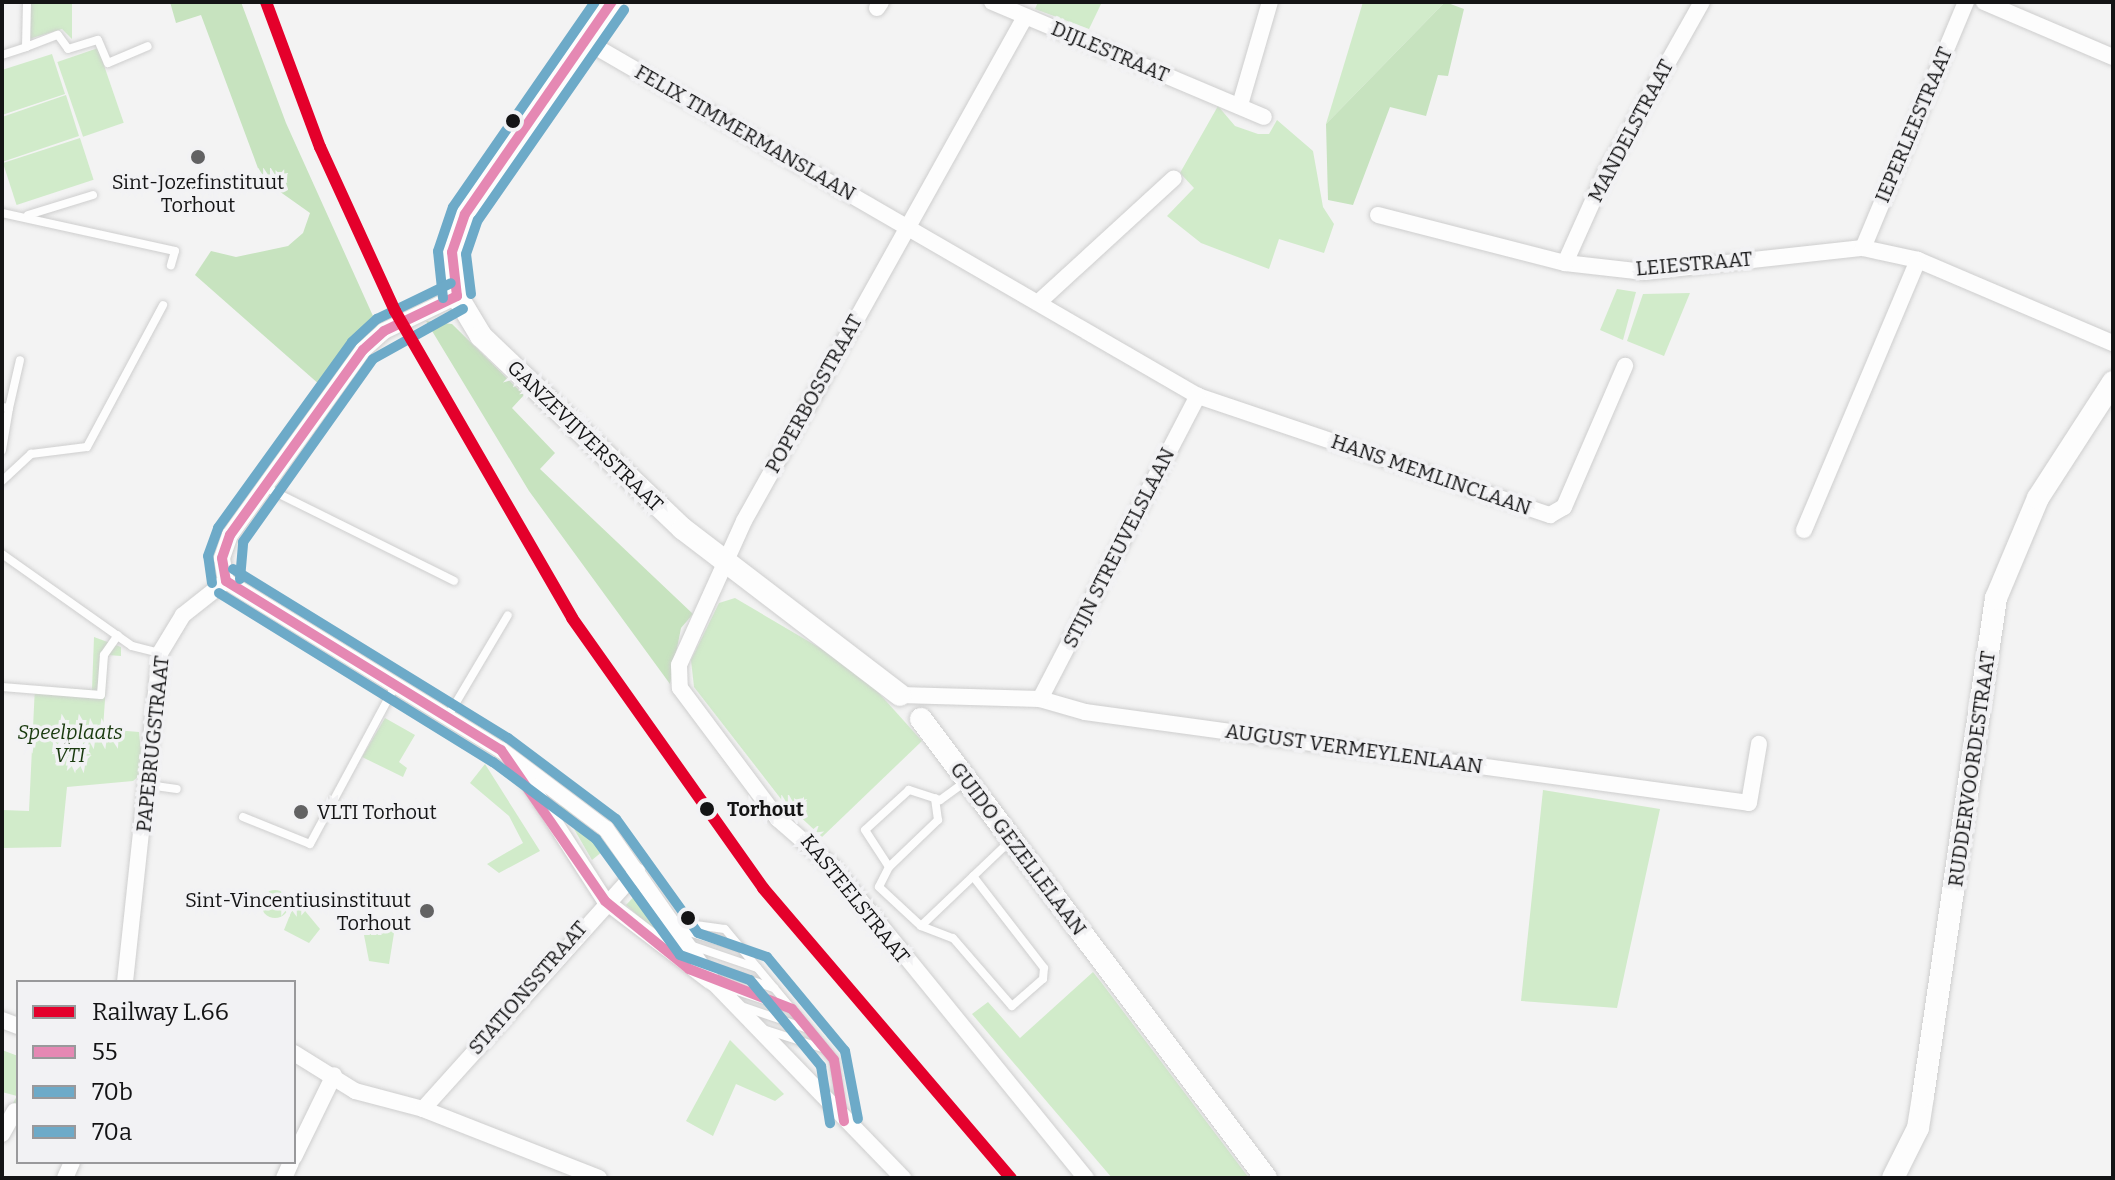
<!DOCTYPE html>
<html>
<head>
<meta charset="utf-8">
<style>
	body { margin:0 }
	#map { position:relative; width:2115px; height:1180px; overflow:hidden; background:#f3f3f3; font-family:Bitter,serif }
	div>[style] { position:absolute }
	[style*='--x'] { left:calc(var(--x)*1px); top:calc(var(--y)*1px); width:calc(var(--w)*1px); rotate:calc(var(--a)*1deg) }
	.green>* { inset:0; background:#d1ebca; transform-origin:0 0 }
	.round { border-radius:50% }
	.forest>* { inset:0; background:#c7e3bf }
	.roads { filter:drop-shadow(0 0 2px #cecece) drop-shadow(0 0 2px #cecece) }
	.lane>* { height:8px; margin:-4px; padding:0 4px; transform-origin:4px; border-radius:4px; background:#fdfdfd }
	.street>* { height:16px; margin:-8px; padding:0 8px; transform-origin:8px; border-radius:8px; background:#fdfdfd }
	.secondary>* { height:22px; margin:-11px; padding:0 11px; transform-origin:11px; border-radius:11px; background:#fdfdfd }
	.bus-1>* { height:10px; margin:-5px; padding:0 5px; transform-origin:5px; border-radius:5px; background:#e588b3 }
	.bus-2>* { height:10px; margin:-5px; padding:0 5px; transform-origin:5px; border-radius:5px; background:#6daac8 }
	.bus-3>* { height:10px; margin:-5px; padding:0 5px; transform-origin:5px; border-radius:5px; background:#6daac8 }
	.rail-1>* { height:12px; margin:-6px; padding:0 6px; transform-origin:6px; border-radius:6px; background:#e4002b }
	.dots>* { width:22px; height:22px; translate:-50% -50%; box-sizing:border-box; border:4px solid #f2f2f4; border-radius:50% }
	span { translate:-50% -50%; white-space:nowrap; text-align:center; line-height:1.15; -webkit-text-stroke:7px #f2f2f4; paint-order:stroke }
	.street-label { font-size:20px; color:#141415 }
	.poi-label { font-size:20px; color:#141415 }
	.left { translate:0 -50%; text-align:left }
	.right { translate:-100% -50%; text-align:right }
	.park-label { font-size:20px; color:#193a0e; font-style:italic }
	.stop-label { font-size:20px; color:#141415; font-weight:700 }
	.frame { position:absolute; inset:0; border:4px solid #141415; pointer-events:none }
	.legend { position:absolute; left:16px; top:980px; width:280px; height:184px; box-sizing:border-box; background:#f2f2f4; border:2px solid #99999b; margin:0; padding:10px 14px; list-style:none; font-size:24px; color:#141415 }
	.legend li { display:flex; align-items:center; gap:16px; height:40px }
	.legend b { width:40px; border:2px solid #99999b }
</style>
</head>
<body>
<div id="map">
	<div class="green">
		<i style="clip-path:polygon(30px 2px,72px 2px,72px 39px,62px 29px,29px 39px)"></i>
		<i style="clip-path:polygon(1038px 2px,1102px 2px,1089px 29px,1035px 9px)"></i>
		<i style="clip-path:polygon(1363px 2px,1445px 2px,1326px 124px)"></i>
		<i style="left:98px;top:48px;width:79px;height:43px;rotate:71deg"></i>
		<i style="clip-path:polygon(52px 54px,65px 94px,2px 115px,2px 70px)"></i>
		<i style="clip-path:polygon(66px 95px,79px 136px,2px 162px,2px 117px)"></i>
		<i style="clip-path:polygon(1218px 106px,1235px 126px,1258px 134px,1269px 134px,1277px 120px,1313px 151px,1323px 207px,1334px 224px,1324px 253px,1279px 239px,1269px 269px,1201px 243px,1167px 216px,1194px 188px,1180px 173px)"></i>
		<i style="left:80px;top:138px;width:44px;height:81px;rotate:72deg"></i>
		<i style="clip-path:polygon(1617px 289px,1636px 292px,1623px 340px,1600px 330px)"></i>
		<i style="clip-path:polygon(1690px 293px,1664px 356px,1627px 341px,1643px 294px)"></i>
		<i style="clip-path:polygon(735px 598px,859px 671px,922px 741px,822px 837px,781px 799px,694px 687px,691px 660px,719px 603px)"></i>
		<i style="clip-path:polygon(94px 637px,121px 647px,121px 656px,108px 655px,103px 729px,139px 732px,143px 773px,133px 781px,67px 787px,61px 847px,2px 848px,2px 810px,29px 811px,35px 686px,92px 690px)"></i>
		<i style="clip-path:polygon(385px 718px,415px 735px,399px 762px,407px 768px,403px 777px,362px 757px)"></i>
		<i style="clip-path:polygon(485px 764px,540px 851px,499px 873px,487px 864px,523px 843px,509px 816px,470px 783px)"></i>
		<i style="clip-path:polygon(1543px 790px,1660px 809px,1617px 1008px,1521px 1001px)"></i>
		<i style="clip-path:polygon(559px 803px,608px 847px,592px 860px)"></i>
		<i style="clip-path:polygon(640px 890px,663px 923px,654px 930px,626px 905px)"></i>
		<i class="round" style="left:261px;top:890px;width:28px;height:28px"></i>
		<i style="clip-path:polygon(296px 900px,320px 929px,309px 943px,284px 930px)"></i>
		<i style="clip-path:polygon(390px 921px,395px 927px,389px 964px,369px 961px,364px 935px)"></i>
		<i style="clip-path:polygon(1093px 972px,1101px 982px,1249px 1178px,1112px 1178px,972px 1014px,988px 1002px,1020px 1038px)"></i>
		<i style="clip-path:polygon(730px 1040px,784px 1094px,775px 1101px,736px 1084px,713px 1136px,686px 1121px)"></i>
		<i style="clip-path:polygon(2px 1050px,18px 1056px,18px 1110px,5px 1117px,17px 1096px,2px 1092px)"></i>
	</div>
	<div class="forest">
		<i style="clip-path:polygon(170px 2px,241px 2px,286px 123px,373px 316px,320px 385px,195px 275px,211px 251px,236px 257px,288px 246px,303px 233px,310px 213px,262px 179px,201px 15px,176px 23px)"></i>
		<i style="clip-path:polygon(1445px 2px,1464px 9px,1448px 76px,1438px 75px,1426px 116px,1390px 107px,1353px 205px,1328px 200px,1326px 124px)"></i>
		<i style="clip-path:polygon(426px 321px,452px 324px,524px 395px,512px 408px,555px 453px,540px 469px,693px 614px,681px 628px,670px 684px,529px 491px)"></i>
	</div>
	<div class="roads">
		<div class="lane">
			<i style="--x:26;--y:47;--w:34;--a:-21"></i>
			<i style="--x:58;--y:35;--w:17;--a:54"></i>
			<i style="--x:68;--y:49;--w:31;--a:-17"></i>
			<i style="--x:98;--y:40;--w:25;--a:67"></i>
			<i style="--x:108;--y:63;--w:43;--a:-23"></i>
			<i style="--x:2;--y:55;--w:25;--a:-18"></i>
			<i style="--x:26;--y:47;--w:45;--a:-88.7"></i>
			<i style="--x:2;--y:213;--w:177;--a:12.4"></i>
			<i style="--x:175;--y:251;--w:15;--a:106"></i>
			<i style="--x:28;--y:215;--w:68;--a:-17.1"></i>
			<i style="--x:2;--y:407;--w:7;--a:8"></i>
			<i style="--x:9;--y:408;--w:43;--a:99.5"></i>
			<i style="--x:9;--y:408;--w:49;--a:-77.1"></i>
			<i style="--x:2;--y:481;--w:40;--a:-43"></i>
			<i style="--x:31;--y:454;--w:56;--a:-7.1"></i>
			<i style="--x:87;--y:447;--w:161;--a:-61.8"></i>
			<i style="--x:265;--y:487;--w:211;--a:26.4"></i>
			<i style="--x:2;--y:554;--w:159;--a:35.3"></i>
			<i style="--x:132;--y:646;--w:29;--a:14"></i>
			<i style="--x:2;--y:687;--w:99;--a:4.6"></i>
			<i style="--x:101;--y:695;--w:40;--a:-85.7"></i>
			<i style="--x:104;--y:655;--w:24;--a:-55"></i>
			<i style="--x:448;--y:716;--w:117;--a:-59.3"></i>
			<i style="--x:965;--y:782;--w:31;--a:144"></i>
			<i style="--x:940;--y:800;--w:33;--a:-162"></i>
			<i style="--x:909;--y:790;--w:59;--a:137.7"></i>
			<i style="--x:865;--y:830;--w:44;--a:57"></i>
			<i style="--x:889;--y:867;--w:22;--a:117"></i>
			<i style="--x:879;--y:887;--w:57;--a:42.9"></i>
			<i style="--x:921;--y:926;--w:123;--a:-43.7"></i>
			<i style="--x:148;--y:785;--w:29;--a:8"></i>
			<i style="--x:243;--y:817;--w:72;--a:21.9"></i>
			<i style="--x:310;--y:844;--w:177;--a:-61.7"></i>
			<i style="--x:889;--y:867;--w:68;--a:-43.8"></i>
			<i style="--x:938;--y:820;--w:22;--a:-98"></i>
			<i style="--x:674;--y:922;--w:51;--a:7.8"></i>
			<i style="--x:725;--y:929;--w:170;--a:50.2"></i>
			<i style="--x:834;--y:1060;--w:53;--a:81.3"></i>
			<i style="--x:921;--y:926;--w:34;--a:21"></i>
			<i style="--x:953;--y:938;--w:90;--a:49.1"></i>
			<i style="--x:1012;--y:1006;--w:41;--a:-41.1"></i>
			<i style="--x:1043;--y:979;--w:11;--a:-85"></i>
			<i style="--x:1044;--y:968;--w:116;--a:-127.7"></i>
			<i style="--x:679;--y:929;--w:65;--a:17"></i>
			<i style="--x:690;--y:945;--w:71;--a:18.9"></i>
			<i style="--x:704;--y:965;--w:74;--a:18.2"></i>
			<i style="--x:722;--y:986;--w:71;--a:18.2"></i>
			<i style="--x:741;--y:1006;--w:71;--a:18.9"></i>
			<i style="--x:763;--y:1029;--w:62;--a:17.9"></i>
		</div>
		<div class="street">
			<i style="--x:992;--y:2;--w:295;--a:22.9"></i>
			<i style="--x:1984;--y:2;--w:140;--a:23.1"></i>
			<i style="--x:877;--y:8;--w:7;--a:-56"></i>
			<i style="--x:1025;--y:17;--w:577;--a:119.14"></i>
			<i style="--x:744;--y:521;--w:158;--a:114.3"></i>
			<i style="--x:679;--y:665;--w:23;--a:88"></i>
			<i style="--x:680;--y:688;--w:164;--a:53.2"></i>
			<i style="--x:778;--y:819;--w:73;--a:41.1"></i>
			<i style="--x:833;--y:867;--w:401;--a:50.9"></i>
			<i style="--x:584;--y:40;--w:710;--a:30.11"></i>
			<i style="--x:1198;--y:396;--w:372;--a:18.7"></i>
			<i style="--x:1550;--y:515;--w:16;--a:-30"></i>
			<i style="--x:1564;--y:507;--w:154;--a:-66.6"></i>
			<i style="--x:1240;--y:105;--w:107;--a:-73.8"></i>
			<i style="--x:1378;--y:215;--w:193;--a:14.4"></i>
			<i style="--x:1565;--y:263;--w:80;--a:6.5"></i>
			<i style="--x:1644;--y:272;--w:220;--a:-6.3"></i>
			<i style="--x:1863;--y:248;--w:56;--a:12.3"></i>
			<i style="--x:1918;--y:260;--w:212;--a:23.1"></i>
			<i style="--x:1863;--y:248;--w:267;--a:-67.3"></i>
			<i style="--x:1565;--y:263;--w:98;--a:-65.8"></i>
			<i style="--x:1605;--y:174;--w:197;--a:-60.6"></i>
			<i style="--x:1041;--y:300;--w:180;--a:-42.5"></i>
			<i style="--x:1804;--y:530;--w:293;--a:-67.1"></i>
			<i style="--x:226;--y:581;--w:323;--a:31.6"></i>
			<i style="--x:501;--y:750;--w:131;--a:37"></i>
			<i style="--x:606;--y:829;--w:188;--a:55"></i>
			<i style="--x:714;--y:983;--w:272;--a:45.9"></i>
			<i style="--x:226;--y:581;--w:23;--a:-100"></i>
			<i style="--x:222;--y:558;--w:24;--a:-71"></i>
			<i style="--x:230;--y:535;--w:228;--a:-54.3"></i>
			<i style="--x:363;--y:350;--w:28;--a:-42"></i>
			<i style="--x:384;--y:331;--w:81;--a:-25.6"></i>
			<i style="--x:900;--y:695;--w:140;--a:1.6"></i>
			<i style="--x:1040;--y:699;--w:47;--a:16.1"></i>
			<i style="--x:1085;--y:712;--w:670;--a:7.8"></i>
			<i style="--x:1749;--y:803;--w:60;--a:-80.4"></i>
			<i style="--x:1040;--y:699;--w:342;--a:-62.5"></i>
			<i style="--x:522;--y:772;--w:153;--a:57.2"></i>
			<i style="--x:605;--y:901;--w:132;--a:37.3"></i>
			<i style="--x:125;--y:982;--w:331;--a:-83.9"></i>
			<i style="--x:160;--y:653;--w:44;--a:-58.8"></i>
			<i style="--x:183;--y:615;--w:55;--a:-38.3"></i>
			<i style="--x:2;--y:1020;--w:17;--a:21"></i>
			<i style="--x:294;--y:1053;--w:72;--a:31.9"></i>
			<i style="--x:355;--y:1091;--w:70;--a:14.8"></i>
			<i style="--x:423;--y:1109;--w:189;--a:21.4"></i>
			<i style="--x:423;--y:1109;--w:320;--a:-48"></i>
			<i style="--x:2;--y:1134;--w:26;--a:-61"></i>
			<i style="--x:294;--y:1157;--w:91;--a:-64"></i>
			<i style="--x:65;--y:1178;--w:17;--a:-66"></i>
			<i style="--x:284;--y:1178;--w:17;--a:-66"></i>
		</div>
		<div class="secondary">
			<i style="--x:612;--y:2;--w:258;--a:124.7"></i>
			<i style="--x:465;--y:214;--w:40;--a:108.9"></i>
			<i style="--x:452;--y:252;--w:44;--a:83.5"></i>
			<i style="--x:457;--y:296;--w:47;--a:59"></i>
			<i style="--x:481;--y:336;--w:279;--a:43.7"></i>
			<i style="--x:683;--y:529;--w:273;--a:37.4"></i>
			<i style="--x:921;--y:719;--w:574;--a:53.07"></i>
			<i style="--x:1893;--y:1178;--w:56;--a:-63.4"></i>
			<i style="--x:1918;--y:1128;--w:32;--a:-81"></i>
			<i style="--x:1923;--y:1096;--w:503;--a:-81.66"></i>
			<i style="--x:1996;--y:598;--w:108;--a:-67.2"></i>
			<i style="--x:2038;--y:498;--w:138;--a:-57.1"></i>
		</div>
	</div>
	<div class="bus-1">
		<i style="--x:457;--y:296;--w:44;--a:-96.5"></i>
		<i style="--x:452;--y:252;--w:40;--a:-71.1"></i>
		<i style="--x:465;--y:214;--w:258;--a:-55.3"></i>
		<i style="--x:226;--y:581;--w:323;--a:31.6"></i>
		<i style="--x:501;--y:750;--w:183;--a:55.4"></i>
		<i style="--x:605;--y:901;--w:108;--a:39"></i>
		<i style="--x:689;--y:969;--w:110;--a:21.2"></i>
		<i style="--x:792;--y:1009;--w:66;--a:50.5"></i>
		<i style="--x:834;--y:1060;--w:62;--a:80.7"></i>
		<i style="--x:226;--y:581;--w:23;--a:-100"></i>
		<i style="--x:222;--y:558;--w:24;--a:-71"></i>
		<i style="--x:230;--y:535;--w:228;--a:-54.3"></i>
		<i style="--x:363;--y:350;--w:28;--a:-42"></i>
		<i style="--x:384;--y:331;--w:81;--a:-25.6"></i>
	</div>
	<div class="bus-2">
		<i style="--x:471;--y:294;--w:40;--a:-97.1"></i>
		<i style="--x:466;--y:254;--w:36;--a:-71"></i>
		<i style="--x:478;--y:220;--w:256;--a:-55.2"></i>
		<i style="--x:240;--y:579;--w:37;--a:-85"></i>
		<i style="--x:243;--y:542;--w:224;--a:-54.6"></i>
		<i style="--x:373;--y:359;--w:103;--a:-29.1"></i>
		<i style="--x:219;--y:593;--w:322;--a:31.7"></i>
		<i style="--x:493;--y:762;--w:129;--a:36.8"></i>
		<i style="--x:596;--y:839;--w:143;--a:54.1"></i>
		<i style="--x:680;--y:955;--w:74;--a:19.7"></i>
		<i style="--x:750;--y:980;--w:112;--a:50.5"></i>
		<i style="--x:821;--y:1066;--w:58;--a:81"></i>
	</div>
	<div class="bus-3">
		<i style="--x:443;--y:298;--w:47;--a:-96.1"></i>
		<i style="--x:438;--y:251;--w:46;--a:-71.2"></i>
		<i style="--x:453;--y:207;--w:249;--a:-55.3"></i>
		<i style="--x:233;--y:569;--w:323;--a:31.6"></i>
		<i style="--x:508;--y:738;--w:135;--a:36.9"></i>
		<i style="--x:616;--y:819;--w:140;--a:54.3"></i>
		<i style="--x:698;--y:933;--w:73;--a:19.2"></i>
		<i style="--x:767;--y:957;--w:122;--a:50.3"></i>
		<i style="--x:845;--y:1051;--w:69;--a:79.2"></i>
		<i style="--x:212;--y:583;--w:27;--a:-98"></i>
		<i style="--x:208;--y:556;--w:30;--a:-70"></i>
		<i style="--x:218;--y:528;--w:229;--a:-54.2"></i>
		<i style="--x:352;--y:342;--w:34;--a:-43"></i>
		<i style="--x:377;--y:319;--w:82;--a:-25.9"></i>
	</div>
	<div class="rail-1">
		<i style="--x:266;--y:2;--w:155;--a:69.6"></i>
		<i style="--x:320;--y:147;--w:180;--a:65.4"></i>
		<i style="--x:395;--y:311;--w:354;--a:60"></i>
		<i style="--x:572;--y:618;--w:331;--a:54.7"></i>
		<i style="--x:763;--y:888;--w:382;--a:49.5"></i>
	</div>
	<div class="dots">
		<i style="left:513px;top:121px;background:#141415"></i>
		<i style="left:198px;top:157px;background:#626263"></i>
		<i style="left:707px;top:809px;background:#141415"></i>
		<i style="left:301px;top:812px;background:#626263"></i>
		<i style="left:427px;top:911px;background:#626263"></i>
		<i style="left:688px;top:918px;background:#141415"></i>
	</div>
	<div class="street-label">
		<span style="left:1110px;top:52px;rotate:23deg">DIJLESTRAAT</span>
		<span style="left:1914px;top:125px;rotate:-67deg">IEPERLEESTRAAT</span>
		<span style="left:1631px;top:131px;rotate:-62deg">MANDELSTRAAT</span>
		<span style="left:745px;top:133px;rotate:30deg">FELIX TIMMERMANSLAAN</span>
		<span style="left:1694px;top:264px;rotate:-5deg">LEIESTRAAT</span>
		<span style="left:814px;top:394px;rotate:-61deg">POPERBOSSTRAAT</span>
		<span style="left:585px;top:436px;rotate:44deg">GANZEVIJVERSTRAAT</span>
		<span style="left:1431px;top:475px;rotate:19deg">HANS MEMLINCLAAN</span>
		<span style="left:1119px;top:548px;rotate:-63deg">STIJN STREUVELSLAAN</span>
		<span style="left:153px;top:744px;rotate:-84deg">PAPEBRUGSTRAAT</span>
		<span style="left:1354px;top:749px;rotate:8deg">AUGUST VERMEYLENLAAN</span>
		<span style="left:1972px;top:769px;rotate:-82deg">RUDDERVOORDESTRAAT</span>
		<span style="left:1018px;top:849px;rotate:53deg">GUIDO GEZELLELAAN</span>
		<span style="left:855px;top:899px;rotate:51deg">KASTEELSTRAAT</span>
		<span style="left:528px;top:988px;rotate:-49deg">STATIONSSTRAAT</span>
	</div>
	<div class="poi-label">
		<span style="left:198px;top:194px">Sint-Jozefinstituut<br>Torhout</span>
		<span class="left" style="left:317px;top:812px">VLTI Torhout</span>
		<span class="right" style="left:411px;top:912px">Sint-Vincentiusinstituut<br>Torhout</span>
	</div>
	<div class="park-label">
		<span style="left:70px;top:744px">Speelplaats<br>VTI</span>
	</div>
	<div class="stop-label">
		<span class="left" style="left:727px;top:809px">Torhout</span>
	</div>
	<div class="frame"></div>
	<ul class="legend">
	<li><b style="height:10px;background:#e4002b"></b>Railway L.66</li>
	<li><b style="height:10px;background:#e588b3"></b>55</li>
	<li><b style="height:10px;background:#6daac8"></b>70b</li>
	<li><b style="height:10px;background:#6daac8"></b>70a</li>
	</ul>
</div>
</body>
</html>
